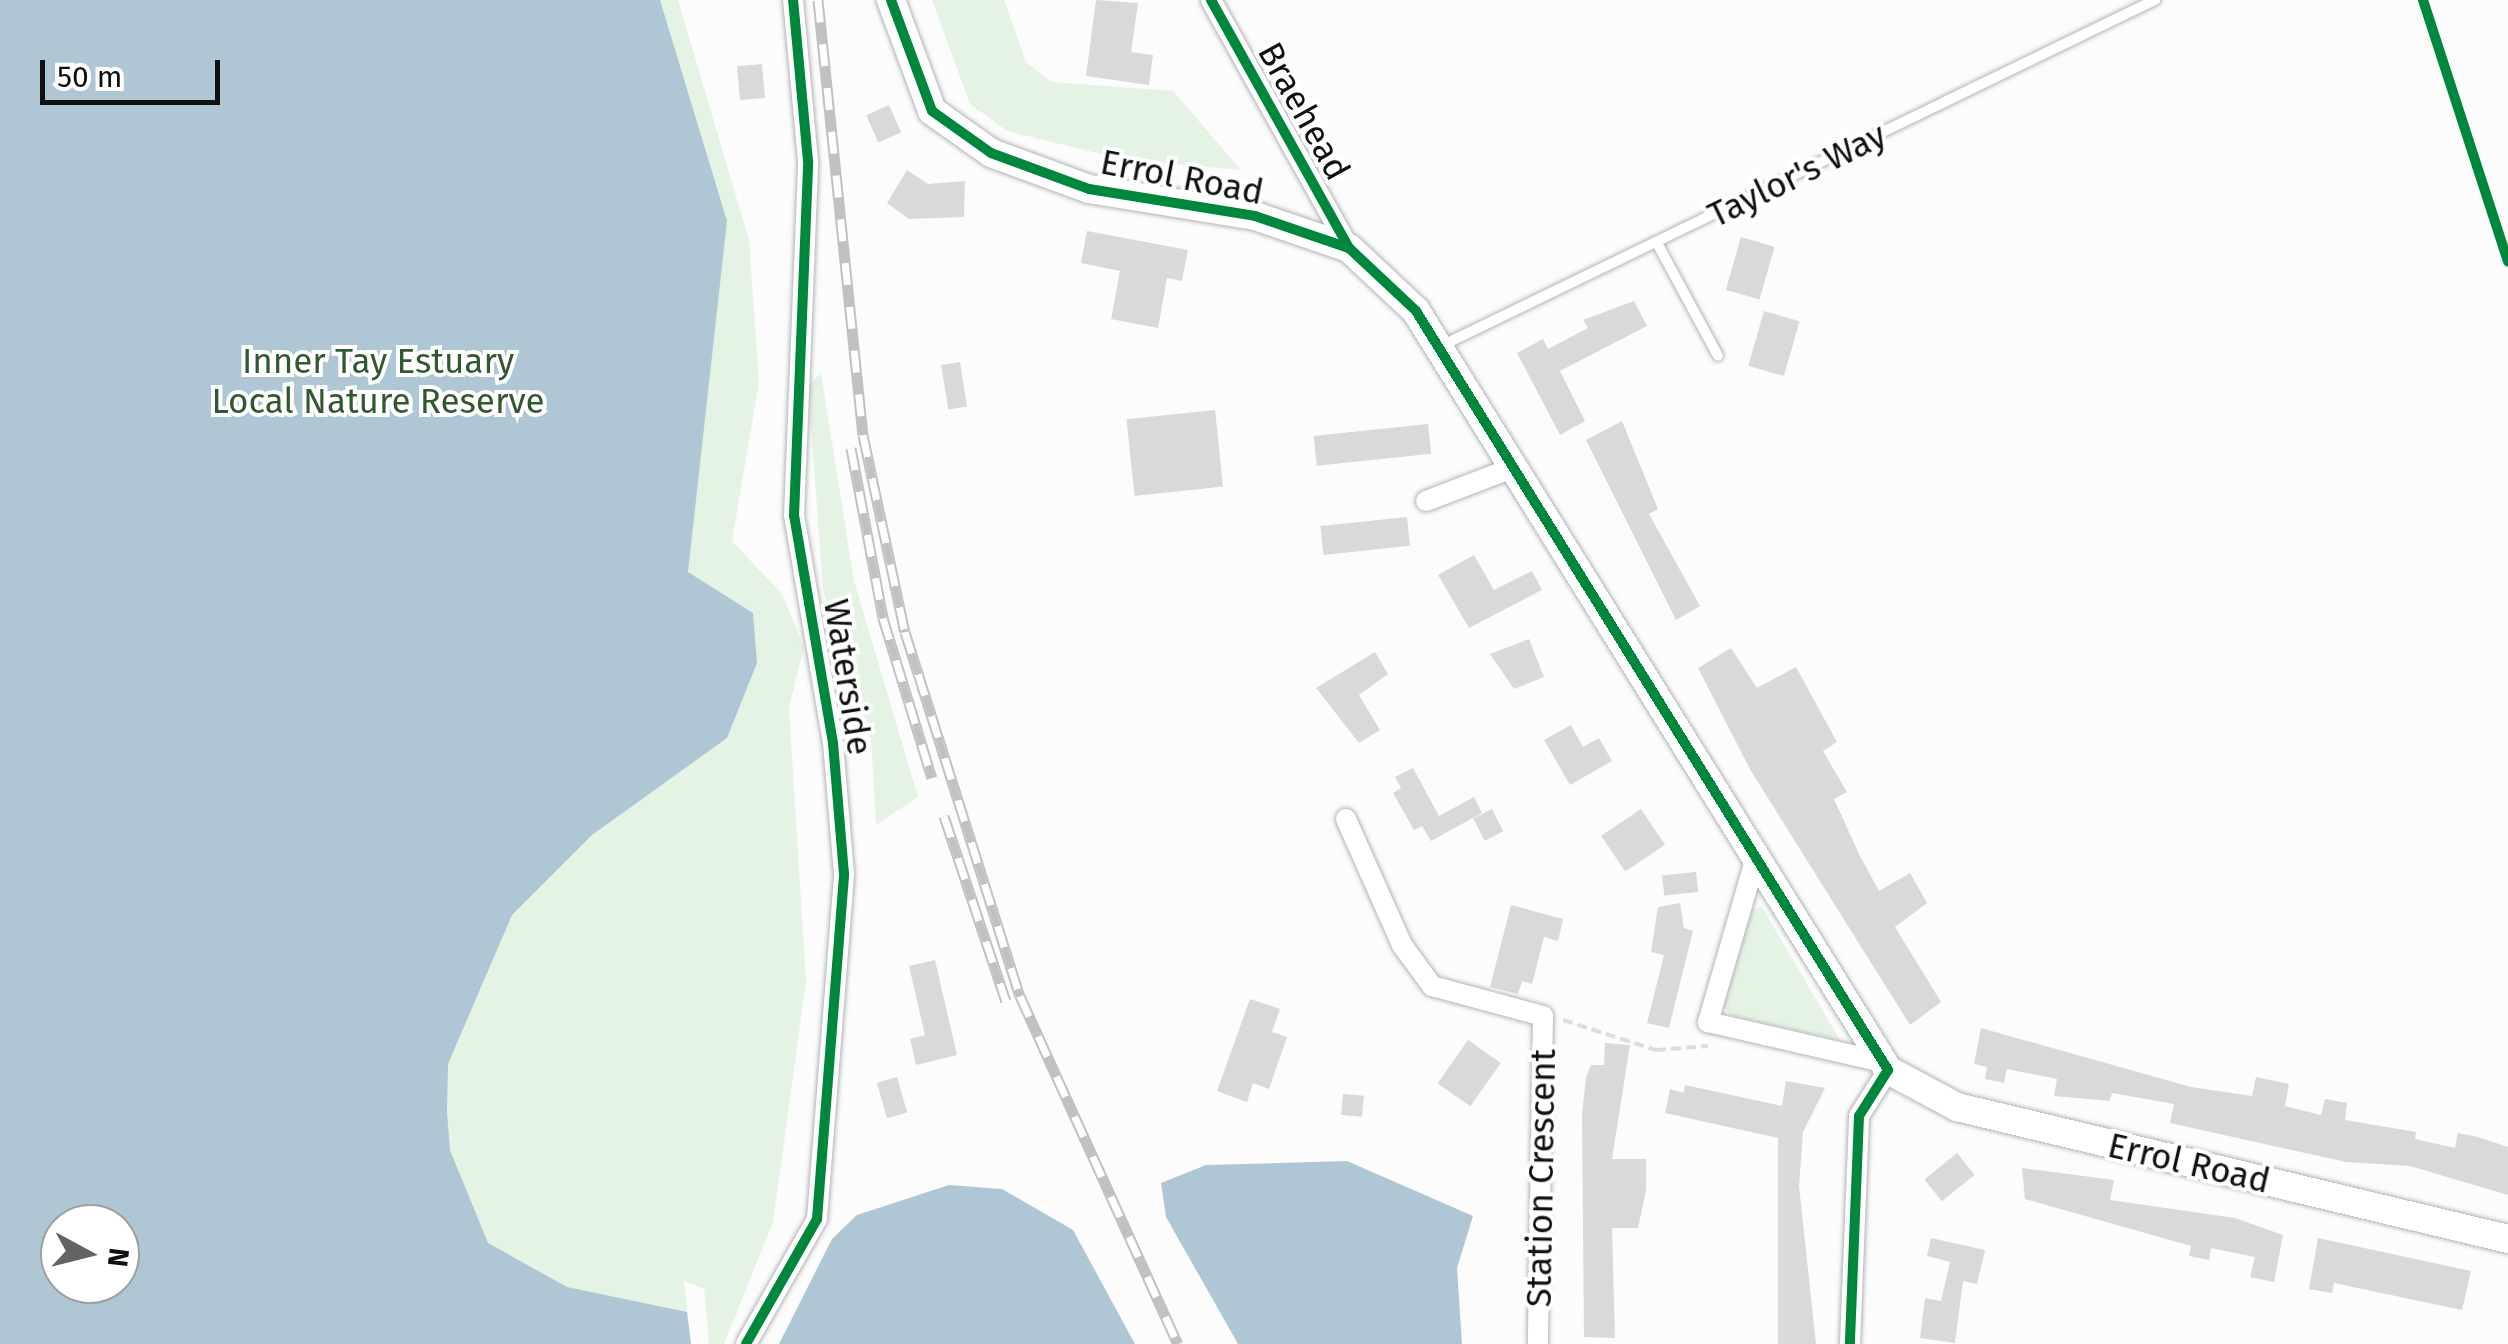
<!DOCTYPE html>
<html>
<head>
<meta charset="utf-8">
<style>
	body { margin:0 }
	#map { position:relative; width:2508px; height:1344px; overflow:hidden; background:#fcfcfc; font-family:"Fira Sans",sans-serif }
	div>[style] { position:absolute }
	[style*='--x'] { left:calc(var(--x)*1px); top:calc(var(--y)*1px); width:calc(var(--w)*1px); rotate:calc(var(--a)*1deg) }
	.green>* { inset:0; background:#e5f3e4 }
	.water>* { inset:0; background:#afc6d5 }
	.building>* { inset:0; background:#d9d9d9; transform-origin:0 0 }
	.path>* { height:4px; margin-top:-2px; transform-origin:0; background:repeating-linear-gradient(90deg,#ddd 0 10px,transparent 0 15px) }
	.roads { filter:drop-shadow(0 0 2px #b4b4b4) drop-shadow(0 0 2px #b4b4b4) }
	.lane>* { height:10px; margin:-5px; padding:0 5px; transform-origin:5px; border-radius:5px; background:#fff }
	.street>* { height:20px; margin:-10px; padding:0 10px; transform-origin:10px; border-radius:10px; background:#fff }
	.secondary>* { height:28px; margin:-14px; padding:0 14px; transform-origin:14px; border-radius:14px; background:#fff }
	.rail>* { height:11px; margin-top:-5.5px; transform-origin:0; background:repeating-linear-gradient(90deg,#fff 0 22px,#c1c1c1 0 44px); box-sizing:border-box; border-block:2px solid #c1c1c1 }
	.cycleway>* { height:10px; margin:-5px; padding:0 5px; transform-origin:5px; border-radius:5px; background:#00873e }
	span { translate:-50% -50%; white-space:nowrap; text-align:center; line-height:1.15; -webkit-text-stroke:8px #fff; paint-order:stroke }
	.street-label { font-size:35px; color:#0f1010 }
	.park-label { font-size:35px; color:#315831 }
	.north { position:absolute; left:40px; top:1204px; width:100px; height:100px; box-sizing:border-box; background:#fff; border:2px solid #9f9f9f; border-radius:50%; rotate:97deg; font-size:28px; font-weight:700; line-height:40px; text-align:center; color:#0f1010 }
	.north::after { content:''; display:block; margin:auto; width:35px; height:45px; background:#626363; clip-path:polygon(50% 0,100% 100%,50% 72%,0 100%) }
	.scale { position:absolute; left:40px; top:60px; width:180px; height:45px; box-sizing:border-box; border:5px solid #0f1010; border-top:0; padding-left:12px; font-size:30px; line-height:35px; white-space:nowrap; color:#0f1010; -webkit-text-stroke:8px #fff; paint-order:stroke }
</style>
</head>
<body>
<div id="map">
	<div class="green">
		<i style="clip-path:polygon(evenodd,0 0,678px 0,749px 240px,759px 382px,732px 541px,782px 594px,804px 647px,789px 708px,806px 982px,773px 1222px,724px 1344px,709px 1344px,704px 1289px,684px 1281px,691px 1344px,0 1344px,0 0,60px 1224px,120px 1224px,120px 1284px,60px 1284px,60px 1224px)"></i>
		<i style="clip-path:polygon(932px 0,1004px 0,1026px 62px,1052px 82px,1173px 91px,1241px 170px,1126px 160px,1007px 131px,970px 104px)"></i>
		<i style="clip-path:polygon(821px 373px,854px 581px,918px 797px,876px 825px,871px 739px,823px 590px,808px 387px)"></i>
		<i style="clip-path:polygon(1762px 907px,1840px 1040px,1732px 1016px,1721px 1004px,1746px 910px)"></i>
	</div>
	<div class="water">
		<i style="clip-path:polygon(evenodd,0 0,660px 0,727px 221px,688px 572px,753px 613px,757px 663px,727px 738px,592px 835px,512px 915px,448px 1064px,447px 1112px,450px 1150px,488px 1243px,567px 1287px,687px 1312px,691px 1344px,0 1344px,0 0,120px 1224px,120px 1284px,60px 1284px,60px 1224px,120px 1224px)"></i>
		<i style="clip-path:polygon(1347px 1161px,1473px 1216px,1457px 1268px,1462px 1344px,1238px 1344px,1166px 1217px,1161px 1183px,1206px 1165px)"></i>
		<i style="clip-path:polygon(949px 1185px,1002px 1189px,1073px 1230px,1135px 1344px,779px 1344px,832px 1239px,857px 1215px)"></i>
	</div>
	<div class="building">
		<i style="clip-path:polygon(1096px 0,1138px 3px,1131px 52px,1153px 55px,1149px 85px,1086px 76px)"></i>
		<i style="left:762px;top:64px;width:34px;height:25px;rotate:85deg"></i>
		<i style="left:889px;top:105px;width:30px;height:25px;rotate:66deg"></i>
		<i style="clip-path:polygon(907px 170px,928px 184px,965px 181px,964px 217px,909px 219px,887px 203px)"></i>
		<i style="clip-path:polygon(1087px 231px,1188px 250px,1182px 281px,1167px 278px,1158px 328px,1111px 319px,1120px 271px,1081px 263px)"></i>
		<i style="left:1741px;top:237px;width:35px;height:55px;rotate:16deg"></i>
		<i style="clip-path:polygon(1634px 301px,1647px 326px,1560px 371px,1585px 421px,1560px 435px,1517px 353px,1543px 339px,1548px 349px,1588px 328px,1583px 320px)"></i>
		<i style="left:1764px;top:311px;width:37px;height:57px;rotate:16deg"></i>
		<i style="left:960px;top:362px;width:45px;height:19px;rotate:81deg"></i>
		<i style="left:1215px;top:410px;width:77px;height:89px;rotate:84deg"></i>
		<i style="clip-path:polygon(1622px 421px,1658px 509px,1649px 514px,1700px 606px,1676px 620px,1586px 440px)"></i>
		<i style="left:1428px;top:424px;width:30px;height:115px;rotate:84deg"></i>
		<i style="left:1407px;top:517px;width:29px;height:87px;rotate:84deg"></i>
		<i style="clip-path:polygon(1474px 555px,1494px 590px,1532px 571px,1542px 590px,1469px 628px,1438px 575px)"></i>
		<i style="clip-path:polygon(1529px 639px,1544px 677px,1514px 689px,1490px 654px)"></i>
		<i style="clip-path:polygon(1731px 648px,1757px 688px,1796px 667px,1837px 742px,1823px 751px,1847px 792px,1834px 799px,1859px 854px,1879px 891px,1910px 873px,1927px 903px,1895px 927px,1941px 1002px,1910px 1025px,1751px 771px,1698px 668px)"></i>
		<i style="clip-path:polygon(1375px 652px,1388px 674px,1359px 695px,1380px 730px,1359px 743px,1316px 688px)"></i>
		<i style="clip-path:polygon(1571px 725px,1583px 747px,1599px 738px,1612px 761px,1570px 785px,1544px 740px)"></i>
		<i style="clip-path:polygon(1413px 768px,1439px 816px,1474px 797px,1482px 813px,1431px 841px,1422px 826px,1414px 830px,1393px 793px,1401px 788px,1395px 777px)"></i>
		<i style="left:1492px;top:809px;width:25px;height:21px;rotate:63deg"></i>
		<i style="left:1641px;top:809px;width:43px;height:48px;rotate:56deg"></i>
		<i style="left:1696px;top:872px;width:20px;height:34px;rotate:84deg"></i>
		<i style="clip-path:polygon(1680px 903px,1684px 928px,1693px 931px,1669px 1028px,1647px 1023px,1664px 955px,1651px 952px,1658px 907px)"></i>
		<i style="clip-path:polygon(1511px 905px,1563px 919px,1558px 941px,1544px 937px,1532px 984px,1522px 981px,1518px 994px,1490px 987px)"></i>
		<i style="clip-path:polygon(935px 960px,957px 1055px,916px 1065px,910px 1039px,925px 1035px,909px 966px)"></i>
		<i style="clip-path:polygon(1250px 999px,1280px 1009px,1272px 1032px,1287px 1037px,1269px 1089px,1253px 1083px,1247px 1102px,1217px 1091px)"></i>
		<i style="clip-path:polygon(1981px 1028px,2191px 1087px,2252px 1096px,2256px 1077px,2289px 1084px,2285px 1106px,2321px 1115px,2325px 1099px,2347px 1103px,2345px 1120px,2416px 1132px,2415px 1139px,2455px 1148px,2458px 1133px,2478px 1137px,2508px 1147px,2508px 1195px,2410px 1166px,2346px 1162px,2170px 1123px,2174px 1104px,2112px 1093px,2110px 1101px,2054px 1096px,2057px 1079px,2007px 1069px,2004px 1083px,1985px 1079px,1987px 1067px,1974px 1064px)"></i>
		<i style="left:1468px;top:1040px;width:40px;height:53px;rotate:35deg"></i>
		<i style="clip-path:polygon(1605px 1043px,1630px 1045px,1612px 1159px,1646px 1159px,1646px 1191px,1638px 1228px,1612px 1228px,1615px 1338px,1584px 1337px,1582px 1115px,1586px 1077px,1591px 1065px,1604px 1065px)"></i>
		<i style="left:897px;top:1077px;width:37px;height:21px;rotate:74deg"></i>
		<i style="clip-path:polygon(1786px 1081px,1825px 1088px,1803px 1132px,1799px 1186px,1816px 1344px,1778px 1344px,1778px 1138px,1665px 1113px,1670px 1089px,1684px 1093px,1685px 1085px,1782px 1106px)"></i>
		<i style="left:1343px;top:1094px;width:21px;height:21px;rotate:5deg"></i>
		<i style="left:1957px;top:1153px;width:28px;height:42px;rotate:51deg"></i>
		<i style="clip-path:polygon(2022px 1168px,2114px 1180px,2110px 1200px,2235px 1218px,2283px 1235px,2274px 1282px,2250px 1277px,2255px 1257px,2211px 1248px,2209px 1260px,2189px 1256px,2191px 1246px,2025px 1199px)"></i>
		<i style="clip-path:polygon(1931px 1238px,1985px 1250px,1977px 1284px,1963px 1281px,1955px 1343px,1920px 1338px,1925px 1298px,1941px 1301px,1950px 1262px,1927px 1256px)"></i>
		<i style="clip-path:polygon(2318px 1238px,2471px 1271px,2462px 1310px,2334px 1283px,2332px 1293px,2309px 1289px)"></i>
	</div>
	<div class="path">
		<i style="--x:1563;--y:1020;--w:98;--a:17.9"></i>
		<i style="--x:1656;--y:1050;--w:52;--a:-4.4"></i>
	</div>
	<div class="roads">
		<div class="lane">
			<i style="--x:1657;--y:243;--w:128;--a:61.6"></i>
			<i style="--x:1439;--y:347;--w:796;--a:-25.86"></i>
		</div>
		<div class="street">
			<i style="--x:1211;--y:0;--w:284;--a:60.9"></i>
			<i style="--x:1426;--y:501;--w:87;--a:-20.9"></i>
			<i style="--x:1346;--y:819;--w:138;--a:66"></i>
			<i style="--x:1402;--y:945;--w:51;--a:53.8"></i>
			<i style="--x:1432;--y:986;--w:115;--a:15.1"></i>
			<i style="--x:1543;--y:1016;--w:328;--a:90.9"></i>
			<i style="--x:1754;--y:864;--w:165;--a:106.2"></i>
			<i style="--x:1708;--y:1022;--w:180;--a:12.9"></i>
			<i style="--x:746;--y:1344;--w:144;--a:-60.4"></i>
			<i style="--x:817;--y:1219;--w:346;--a:-85.5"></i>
			<i style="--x:844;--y:874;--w:131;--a:-94.8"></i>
			<i style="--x:833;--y:743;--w:230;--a:-99.7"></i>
			<i style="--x:794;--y:516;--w:355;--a:-87.7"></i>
			<i style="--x:808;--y:161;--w:162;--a:-95.3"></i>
			<i style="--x:1850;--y:1344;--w:228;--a:-87.7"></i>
			<i style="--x:1859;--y:1116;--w:54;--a:-57.8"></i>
		</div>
		<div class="secondary">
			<i style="--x:891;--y:0;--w:118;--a:69.7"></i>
			<i style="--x:932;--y:111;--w:72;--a:35.4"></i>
			<i style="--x:991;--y:153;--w:104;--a:20.2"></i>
			<i style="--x:1089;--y:189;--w:168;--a:9.2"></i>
			<i style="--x:1255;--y:216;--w:99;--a:18.8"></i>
			<i style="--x:1349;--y:248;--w:92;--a:43.2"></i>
			<i style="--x:1416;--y:311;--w:894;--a:58.12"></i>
			<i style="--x:1888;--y:1070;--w:78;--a:28.2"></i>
			<i style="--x:1957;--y:1107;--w:567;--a:13.47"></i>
		</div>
	</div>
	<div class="rail">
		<i style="--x:818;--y:0;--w:437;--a:84.1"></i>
		<i style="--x:863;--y:435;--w:201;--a:78"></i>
		<i style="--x:905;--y:632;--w:382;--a:72.5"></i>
		<i style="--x:1020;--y:996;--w:382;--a:65.6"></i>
		<i style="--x:851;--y:448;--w:173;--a:79.3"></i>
		<i style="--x:883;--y:618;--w:167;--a:73"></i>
		<i style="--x:944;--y:816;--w:195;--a:71.5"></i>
	</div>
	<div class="cycleway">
		<i style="--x:891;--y:0;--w:118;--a:69.7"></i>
		<i style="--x:932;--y:111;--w:72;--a:35.4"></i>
		<i style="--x:991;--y:153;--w:104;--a:20.2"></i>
		<i style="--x:1089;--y:189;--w:168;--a:9.2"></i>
		<i style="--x:1255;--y:216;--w:99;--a:18.8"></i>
		<i style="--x:1349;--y:248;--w:92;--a:43.2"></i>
		<i style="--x:1416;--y:311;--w:894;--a:58.12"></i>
		<i style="--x:1888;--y:1070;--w:54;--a:122.2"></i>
		<i style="--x:1859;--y:1116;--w:228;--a:92.3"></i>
		<i style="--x:1211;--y:0;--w:284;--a:60.9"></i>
		<i style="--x:2423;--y:0;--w:275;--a:72"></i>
		<i style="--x:746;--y:1344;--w:144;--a:-60.4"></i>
		<i style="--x:817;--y:1219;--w:346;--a:-85.5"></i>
		<i style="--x:844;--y:874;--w:131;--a:-94.8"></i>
		<i style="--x:833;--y:743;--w:230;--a:-99.7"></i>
		<i style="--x:794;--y:516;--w:355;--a:-87.7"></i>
		<i style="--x:808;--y:161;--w:162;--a:-95.3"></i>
	</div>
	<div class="street-label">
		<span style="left:1304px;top:111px;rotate:61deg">Braehead</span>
		<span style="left:1797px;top:175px;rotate:-26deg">Taylor's Way</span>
		<span style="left:1182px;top:177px;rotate:11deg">Errol Road</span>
		<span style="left:848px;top:677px;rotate:81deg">Waterside</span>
		<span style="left:2189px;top:1163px;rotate:13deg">Errol Road</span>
		<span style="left:1541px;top:1178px;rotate:-89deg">Station Crescent</span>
	</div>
	<div class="park-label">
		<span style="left:378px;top:381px">Inner Tay Estuary<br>Local Nature Reserve</span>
	</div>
	<div class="north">N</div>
	<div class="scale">50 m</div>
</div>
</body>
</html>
